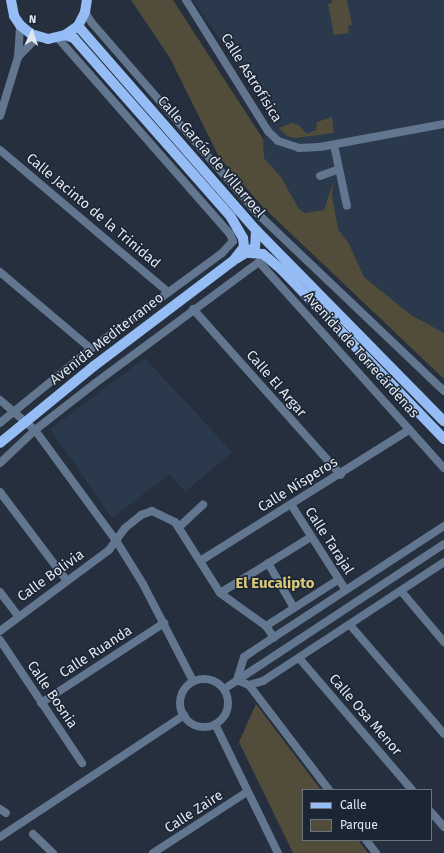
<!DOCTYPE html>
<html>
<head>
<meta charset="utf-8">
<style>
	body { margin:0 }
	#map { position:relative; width:444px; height:853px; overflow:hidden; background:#252f3d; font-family:"Fira Sans",sans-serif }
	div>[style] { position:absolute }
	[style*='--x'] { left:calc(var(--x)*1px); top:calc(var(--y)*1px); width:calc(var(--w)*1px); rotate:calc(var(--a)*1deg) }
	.built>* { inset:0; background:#2b394c }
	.green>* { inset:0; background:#524d3a }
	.minor>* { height:8px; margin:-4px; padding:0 4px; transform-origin:4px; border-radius:4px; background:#637690 }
	.tertiary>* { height:8px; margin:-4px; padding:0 4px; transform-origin:4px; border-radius:4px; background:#637690 }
	.tertiary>.ring { margin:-4px; padding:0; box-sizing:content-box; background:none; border:8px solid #637690; border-radius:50% }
	.primary>* { height:10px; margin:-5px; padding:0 5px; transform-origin:5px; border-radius:5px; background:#95bcf4 }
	span { translate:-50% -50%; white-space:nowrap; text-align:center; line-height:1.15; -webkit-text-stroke:3px #1b2533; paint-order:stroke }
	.street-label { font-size:14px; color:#e0e7f0 }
	.neighbourhood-label { font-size:15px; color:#dbc87b; font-weight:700 }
	.legend { position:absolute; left:302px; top:789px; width:130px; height:52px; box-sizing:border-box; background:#1b2533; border:1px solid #6a737f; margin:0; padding:5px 7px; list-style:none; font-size:12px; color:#e0e7f0 }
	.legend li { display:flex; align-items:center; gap:8px; height:20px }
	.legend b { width:20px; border:1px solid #6a737f }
	.north { position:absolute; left:12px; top:12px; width:40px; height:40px; -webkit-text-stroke:3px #1b2533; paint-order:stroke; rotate:3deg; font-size:11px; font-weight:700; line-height:16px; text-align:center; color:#e0e7f0 }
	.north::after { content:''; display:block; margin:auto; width:14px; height:18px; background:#e0e7f0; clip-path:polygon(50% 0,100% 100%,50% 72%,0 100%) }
</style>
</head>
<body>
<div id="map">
	<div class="built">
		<i style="clip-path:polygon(193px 0,444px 0,444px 333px,411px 315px,364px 277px,349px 244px,338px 229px,332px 195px,334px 181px,324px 210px,305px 213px,299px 209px,281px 177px,264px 158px,263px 139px,273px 117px)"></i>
		<i style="clip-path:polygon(145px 358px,232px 452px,185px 492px,170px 474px,112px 518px,50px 429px)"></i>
	</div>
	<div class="green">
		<i style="clip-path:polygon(131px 0,173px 0,263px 139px,264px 158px,281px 177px,299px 209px,305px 213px,324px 210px,334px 180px,332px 195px,338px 229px,349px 244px,364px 277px,411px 315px,444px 333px,444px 379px,263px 207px,219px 157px,170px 58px)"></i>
		<i style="clip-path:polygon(332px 0,347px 0,352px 25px,348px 26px,349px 33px,334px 35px,328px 4px,332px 3px)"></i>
		<i style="clip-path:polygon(332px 117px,334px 133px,295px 138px,287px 136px,279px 128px,291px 123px,299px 125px,307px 134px,316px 130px,317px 122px)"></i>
		<i style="clip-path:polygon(256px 704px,321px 790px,303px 790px,303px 840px,358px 840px,368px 853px,293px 853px,239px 742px)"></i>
	</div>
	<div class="minor">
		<i style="--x:186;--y:0;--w:155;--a:58"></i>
		<i style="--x:268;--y:131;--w:14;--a:45"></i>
		<i style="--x:278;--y:141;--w:22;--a:18"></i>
		<i style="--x:299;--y:148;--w:21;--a:-3"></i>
		<i style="--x:320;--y:147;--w:126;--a:-10.5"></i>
		<i style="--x:85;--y:12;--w:13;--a:58"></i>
		<i style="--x:92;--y:23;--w:252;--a:49"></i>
		<i style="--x:257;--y:213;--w:258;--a:43.6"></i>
		<i style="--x:334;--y:145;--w:62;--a:78"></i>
		<i style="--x:0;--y:150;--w:220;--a:40.2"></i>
		<i style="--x:320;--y:176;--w:20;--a:-20"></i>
		<i style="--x:0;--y:272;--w:119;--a:40.2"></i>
		<i style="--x:193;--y:309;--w:222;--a:48.3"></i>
		<i style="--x:0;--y:423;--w:117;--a:-39.1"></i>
		<i style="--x:91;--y:349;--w:162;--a:-36.2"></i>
		<i style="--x:222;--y:253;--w:16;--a:-47"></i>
		<i style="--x:233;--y:241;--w:8;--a:-113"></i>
		<i style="--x:230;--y:234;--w:261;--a:-131.3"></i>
		<i style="--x:0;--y:463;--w:48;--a:-43.3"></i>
		<i style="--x:35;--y:430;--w:75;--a:-37.9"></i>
		<i style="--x:94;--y:384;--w:205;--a:-36.5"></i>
		<i style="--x:259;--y:262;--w:277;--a:48.1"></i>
		<i style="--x:0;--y:492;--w:111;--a:53"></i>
		<i style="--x:292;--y:506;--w:98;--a:57.4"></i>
		<i style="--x:444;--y:526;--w:232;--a:146.8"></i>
		<i style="--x:250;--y:653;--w:7;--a:146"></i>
		<i style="--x:244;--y:657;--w:24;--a:107"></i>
		<i style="--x:237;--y:680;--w:13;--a:23"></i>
		<i style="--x:249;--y:685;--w:15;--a:-16"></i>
		<i style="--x:263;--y:681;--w:217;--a:-33.3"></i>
		<i style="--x:179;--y:527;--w:33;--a:-43"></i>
		<i style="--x:200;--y:561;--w:247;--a:-32.1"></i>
		<i style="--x:268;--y:563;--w:52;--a:60"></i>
		<i style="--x:401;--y:591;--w:67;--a:49.9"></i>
		<i style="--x:0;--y:592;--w:30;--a:53"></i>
		<i style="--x:220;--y:593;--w:107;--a:-31.6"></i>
		<i style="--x:350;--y:625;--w:144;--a:49.2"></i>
		<i style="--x:266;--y:626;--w:85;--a:-32.6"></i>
		<i style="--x:0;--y:631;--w:136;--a:-36.6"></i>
		<i style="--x:109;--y:550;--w:27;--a:-54"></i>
		<i style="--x:125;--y:528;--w:21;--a:-39"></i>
		<i style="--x:141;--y:515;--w:12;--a:-20"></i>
		<i style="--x:152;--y:511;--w:25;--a:26"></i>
		<i style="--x:175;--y:522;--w:84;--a:57.6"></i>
		<i style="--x:220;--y:593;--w:57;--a:35.7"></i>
		<i style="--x:266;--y:626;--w:14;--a:56"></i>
		<i style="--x:0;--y:640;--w:148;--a:56.3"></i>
		<i style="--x:299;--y:658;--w:174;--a:49.4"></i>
		<i style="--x:249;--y:685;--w:132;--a:52.7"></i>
		<i style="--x:41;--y:703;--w:147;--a:-33"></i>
		<i style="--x:0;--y:809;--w:7;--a:34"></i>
		<i style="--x:431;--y:812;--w:20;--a:49"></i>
		<i style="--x:366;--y:840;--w:16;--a:52"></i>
		<i style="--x:153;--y:853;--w:112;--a:-33"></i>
	</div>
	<div class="tertiary">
		<i style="--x:18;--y:57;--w:28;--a:-46"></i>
		<i style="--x:0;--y:116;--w:62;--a:-73"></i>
		<i style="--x:18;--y:57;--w:32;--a:-86"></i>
		<i style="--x:0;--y:400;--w:46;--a:40.6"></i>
		<i style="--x:35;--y:430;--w:139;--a:53.8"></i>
		<i style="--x:117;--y:542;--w:49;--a:58.2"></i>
		<i style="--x:143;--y:584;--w:109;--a:62.7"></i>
		<i class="ring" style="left:180px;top:679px;width:40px;height:40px"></i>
		<i style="--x:224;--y:689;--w:263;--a:-33.4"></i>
		<i style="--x:215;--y:724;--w:144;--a:64"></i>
		<i style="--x:33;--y:834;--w:28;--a:44"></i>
		<i style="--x:0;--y:837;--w:221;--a:-33.5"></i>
	</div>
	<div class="primary">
		<i style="--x:11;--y:0;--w:16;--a:79"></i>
		<i style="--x:14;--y:16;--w:11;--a:56"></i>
		<i style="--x:20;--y:25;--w:14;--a:39"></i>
		<i style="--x:31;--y:34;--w:18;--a:16"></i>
		<i style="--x:48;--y:39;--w:17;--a:-13"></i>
		<i style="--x:65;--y:35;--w:16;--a:-35"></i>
		<i style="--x:78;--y:26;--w:16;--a:-63"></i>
		<i style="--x:85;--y:12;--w:12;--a:-81"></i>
		<i style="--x:78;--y:26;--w:271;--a:48.9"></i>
		<i style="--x:256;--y:230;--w:17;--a:93"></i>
		<i style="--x:255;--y:247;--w:22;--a:148"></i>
		<i style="--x:256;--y:230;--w:268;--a:45.5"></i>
		<i style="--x:249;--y:253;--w:14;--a:4"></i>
		<i style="--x:263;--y:254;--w:23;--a:40"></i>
		<i style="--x:281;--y:269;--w:236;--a:46.2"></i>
		<i style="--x:0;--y:443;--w:122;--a:-39.3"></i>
		<i style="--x:94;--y:366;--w:174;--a:-37.1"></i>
		<i style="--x:233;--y:261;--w:18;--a:-52"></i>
		<i style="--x:244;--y:247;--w:9;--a:-96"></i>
		<i style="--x:243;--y:238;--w:24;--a:-120"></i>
		<i style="--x:231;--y:217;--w:238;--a:-131.3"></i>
		<i style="--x:74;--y:38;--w:9;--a:-162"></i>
	</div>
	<div class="street-label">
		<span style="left:251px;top:78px;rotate:58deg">Calle Astrofísica</span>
		<span style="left:211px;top:157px;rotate:49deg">Calle García de Villarroel</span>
		<span style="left:93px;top:211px;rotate:40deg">Calle Jacinto de la Trinidad</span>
		<span style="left:107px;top:339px;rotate:-38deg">Avenida Mediterraneo</span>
		<span style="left:361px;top:355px;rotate:48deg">Avenida de Torrecárdenas</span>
		<span style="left:276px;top:384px;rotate:49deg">Calle El Argar</span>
		<span style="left:298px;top:485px;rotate:-32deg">Calle Nísperos</span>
		<span style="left:329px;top:541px;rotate:57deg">Calle Tarajal</span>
		<span style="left:51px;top:576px;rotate:-36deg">Calle Bolivia</span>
		<span style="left:96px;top:652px;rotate:-33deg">Calle Ruanda</span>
		<span style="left:52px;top:695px;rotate:56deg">Calle Bosnia</span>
		<span style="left:365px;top:715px;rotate:49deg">Calle Osa Menor</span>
		<span style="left:194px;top:812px;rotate:-33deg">Calle Zaire</span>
	</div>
	<div class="neighbourhood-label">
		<span style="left:275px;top:584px">El Eucalipto</span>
	</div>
	<ul class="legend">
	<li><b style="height:5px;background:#95bcf4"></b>Calle</li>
	<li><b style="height:11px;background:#524d3a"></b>Parque</li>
	</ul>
	<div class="north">N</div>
</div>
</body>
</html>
